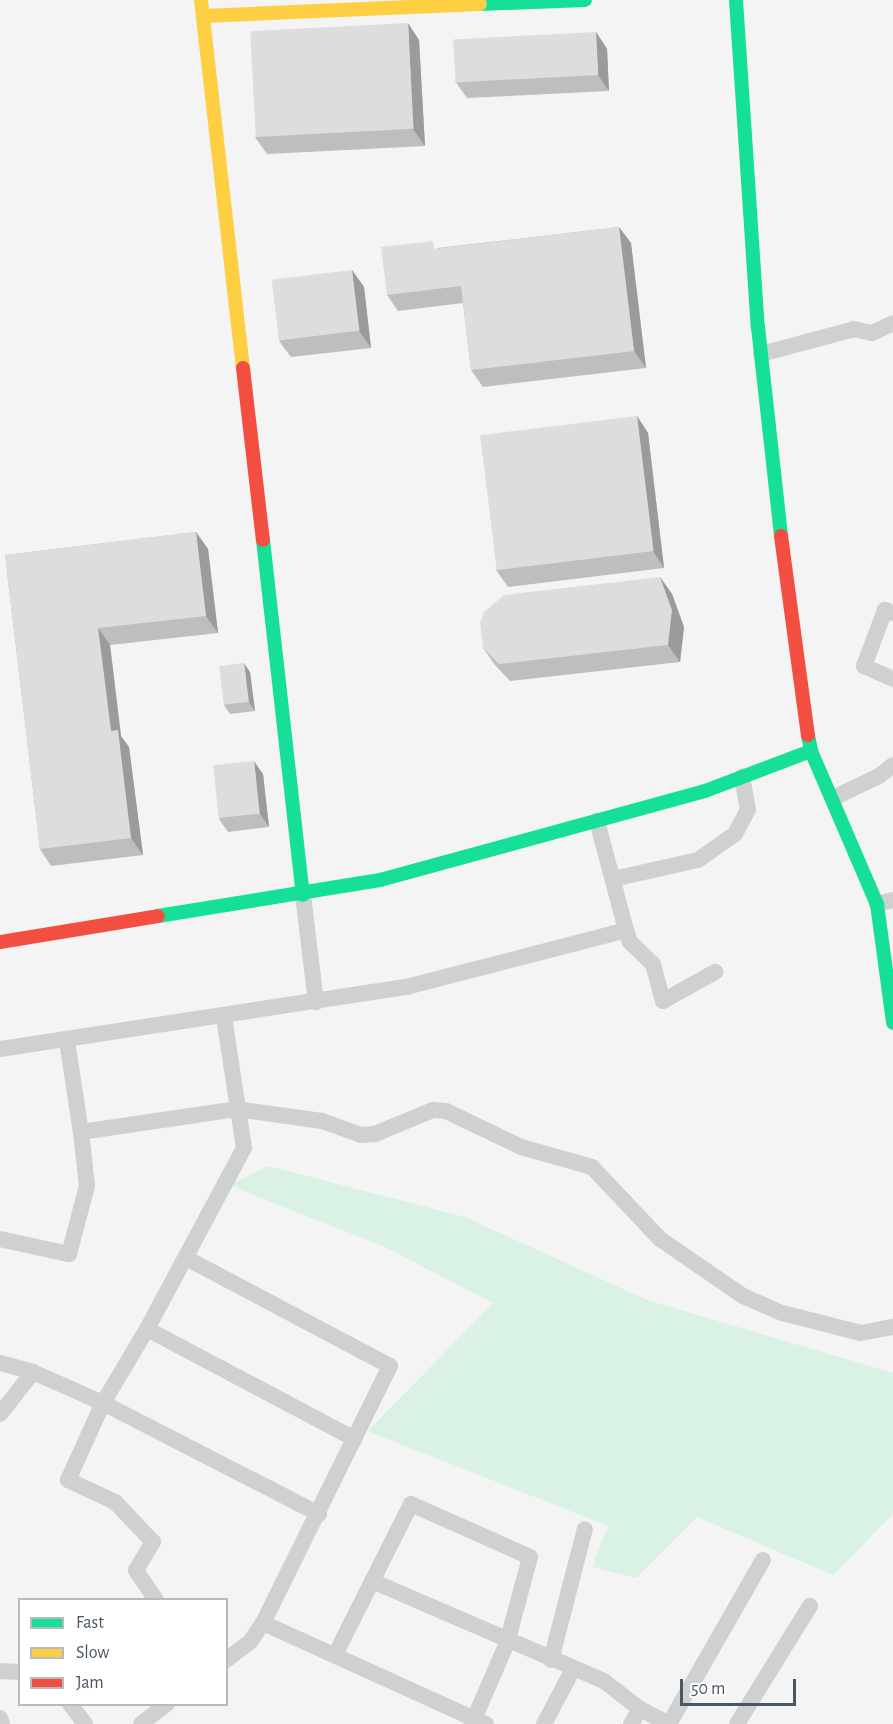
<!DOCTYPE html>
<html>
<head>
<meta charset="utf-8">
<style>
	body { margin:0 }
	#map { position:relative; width:893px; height:1724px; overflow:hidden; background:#f4f4f4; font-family:"Alegreya Sans",sans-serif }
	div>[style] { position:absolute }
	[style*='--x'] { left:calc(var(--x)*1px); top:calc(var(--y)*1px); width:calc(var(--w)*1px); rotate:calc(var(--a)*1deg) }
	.green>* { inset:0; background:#d9f2e3 }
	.street>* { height:16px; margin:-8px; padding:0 8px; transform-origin:8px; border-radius:8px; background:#ced0d2 }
	.fast>* { height:14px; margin:-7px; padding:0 7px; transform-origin:7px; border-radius:7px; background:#16e098 }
	.slow>* { height:14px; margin:-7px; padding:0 7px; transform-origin:7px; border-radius:7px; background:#ffcf43 }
	.jam>* { height:14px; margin:-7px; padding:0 7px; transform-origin:7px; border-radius:7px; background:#f24e42 }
	.wall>* { inset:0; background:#bebebf }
	.shaded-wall>* { inset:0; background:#9b9b9b }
	.building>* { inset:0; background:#ddddde; transform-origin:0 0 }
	span { translate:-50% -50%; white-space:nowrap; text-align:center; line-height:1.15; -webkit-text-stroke:5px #fff; paint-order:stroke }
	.legend { position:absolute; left:18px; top:1598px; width:210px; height:108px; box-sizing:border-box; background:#fff; border:2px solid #b7bbc0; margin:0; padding:8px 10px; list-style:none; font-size:18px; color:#4a5661 }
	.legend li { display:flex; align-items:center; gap:12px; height:30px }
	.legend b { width:30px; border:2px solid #b7bbc0 }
	.scale { position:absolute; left:680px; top:1679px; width:116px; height:27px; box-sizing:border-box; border:3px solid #4a5661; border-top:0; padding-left:8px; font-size:18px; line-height:21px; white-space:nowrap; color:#4a5661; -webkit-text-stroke:4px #fff; paint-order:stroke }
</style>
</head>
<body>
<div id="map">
	<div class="green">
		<i style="clip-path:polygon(268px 1166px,465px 1217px,647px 1300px,893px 1373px,893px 1514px,833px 1575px,697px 1517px,636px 1578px,592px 1567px,608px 1526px,368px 1431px,493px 1303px,385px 1247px,229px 1185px)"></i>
	</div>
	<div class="street">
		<i style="--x:761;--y:354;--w:96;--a:-15"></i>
		<i style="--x:854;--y:329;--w:18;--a:13"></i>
		<i style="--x:872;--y:333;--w:23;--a:-25"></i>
		<i style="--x:893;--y:613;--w:9;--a:-159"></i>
		<i style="--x:885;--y:610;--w:60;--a:110.6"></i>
		<i style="--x:864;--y:666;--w:32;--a:24"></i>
		<i style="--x:833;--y:798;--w:51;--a:-25.6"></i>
		<i style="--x:879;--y:776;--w:18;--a:-38"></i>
		<i style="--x:613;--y:879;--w:87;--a:-12.6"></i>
		<i style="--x:698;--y:860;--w:45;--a:-35.1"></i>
		<i style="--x:735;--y:834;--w:27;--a:-62"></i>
		<i style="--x:748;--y:810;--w:34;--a:-100"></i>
		<i style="--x:303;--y:895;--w:108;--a:83.1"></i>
		<i style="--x:877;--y:904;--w:16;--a:-14"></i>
		<i style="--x:626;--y:930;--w:13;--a:72"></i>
		<i style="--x:630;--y:942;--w:32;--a:44"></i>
		<i style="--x:653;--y:964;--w:38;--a:75"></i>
		<i style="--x:663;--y:1001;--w:60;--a:-29.1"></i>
		<i style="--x:67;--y:1041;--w:92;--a:81.3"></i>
		<i style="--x:81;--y:1132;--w:157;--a:-8.4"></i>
		<i style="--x:236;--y:1109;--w:87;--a:7.9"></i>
		<i style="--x:322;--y:1121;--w:41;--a:19.7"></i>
		<i style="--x:361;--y:1135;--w:14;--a:-4"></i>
		<i style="--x:375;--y:1134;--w:63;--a:-22.5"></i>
		<i style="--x:433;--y:1110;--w:13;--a:4"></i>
		<i style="--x:446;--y:1111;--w:83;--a:25.6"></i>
		<i style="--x:521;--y:1147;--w:74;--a:15.7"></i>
		<i style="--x:592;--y:1167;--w:99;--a:46.6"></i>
		<i style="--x:660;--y:1239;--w:101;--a:34.5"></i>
		<i style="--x:743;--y:1296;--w:43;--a:23.6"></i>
		<i style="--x:782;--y:1313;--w:81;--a:14.2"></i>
		<i style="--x:861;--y:1333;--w:33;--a:-11"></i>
		<i style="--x:0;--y:1049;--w:415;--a:-8.7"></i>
		<i style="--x:410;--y:986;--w:223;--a:-14.5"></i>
		<i style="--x:626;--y:930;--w:113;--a:-104.9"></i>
		<i style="--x:0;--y:1239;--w:71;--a:12.3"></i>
		<i style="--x:69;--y:1254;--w:70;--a:-75.2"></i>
		<i style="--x:87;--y:1186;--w:54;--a:-96.3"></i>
		<i style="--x:186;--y:1258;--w:231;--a:27.9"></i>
		<i style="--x:390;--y:1366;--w:287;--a:116.3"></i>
		<i style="--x:263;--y:1623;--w:245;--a:24.4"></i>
		<i style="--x:147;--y:1329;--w:235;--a:27.9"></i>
		<i style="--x:0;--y:1363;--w:34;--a:15"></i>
		<i style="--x:33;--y:1372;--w:77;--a:23.9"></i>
		<i style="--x:103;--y:1403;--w:243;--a:27.2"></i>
		<i style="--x:0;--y:1414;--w:53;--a:-51.8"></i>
		<i style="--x:372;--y:1581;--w:253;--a:23.3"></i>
		<i style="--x:604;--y:1681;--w:46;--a:37.9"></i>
		<i style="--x:640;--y:1709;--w:30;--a:27"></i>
		<i style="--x:156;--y:1600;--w:36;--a:-124"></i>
		<i style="--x:136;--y:1570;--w:33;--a:-59"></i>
		<i style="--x:153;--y:1542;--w:55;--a:-133.5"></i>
		<i style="--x:115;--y:1502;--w:52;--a:-154.9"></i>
		<i style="--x:68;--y:1480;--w:85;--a:-65.6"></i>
		<i style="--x:103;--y:1403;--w:86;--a:-59.3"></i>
		<i style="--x:147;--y:1329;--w:205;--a:-61.8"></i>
		<i style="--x:244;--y:1148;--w:132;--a:-98.7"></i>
		<i style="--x:335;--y:1655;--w:169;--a:-63.3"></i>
		<i style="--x:411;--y:1504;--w:130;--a:24"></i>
		<i style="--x:530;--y:1557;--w:89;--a:105"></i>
		<i style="--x:507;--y:1643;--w:88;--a:113.4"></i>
		<i style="--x:226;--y:1660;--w:30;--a:-37"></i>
		<i style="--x:250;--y:1642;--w:23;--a:-56"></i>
		<i style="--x:551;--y:1660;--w:135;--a:-75.5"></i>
		<i style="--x:0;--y:1671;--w:20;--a:3"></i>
		<i style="--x:70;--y:1704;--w:25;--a:53"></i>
		<i style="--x:0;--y:1718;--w:6;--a:72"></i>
		<i style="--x:141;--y:1724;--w:33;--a:-38"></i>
		<i style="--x:544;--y:1724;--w:62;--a:-62.2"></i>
		<i style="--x:631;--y:1724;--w:17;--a:-59"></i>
		<i style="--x:669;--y:1724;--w:189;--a:-60.2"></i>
		<i style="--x:737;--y:1724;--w:139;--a:-58.3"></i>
	</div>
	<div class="fast">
		<i style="--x:736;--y:0;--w:328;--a:86.2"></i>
		<i style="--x:758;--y:327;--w:210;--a:83.7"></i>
		<i style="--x:480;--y:4;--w:105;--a:-2.2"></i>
		<i style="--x:263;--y:540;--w:357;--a:83.6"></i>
		<i style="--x:808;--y:735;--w:16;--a:79"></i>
		<i style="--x:811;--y:751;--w:167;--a:66.7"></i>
		<i style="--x:877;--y:904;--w:120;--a:82.3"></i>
		<i style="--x:158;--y:916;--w:225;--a:-9.2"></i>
		<i style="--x:380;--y:880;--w:337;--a:-15.3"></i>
		<i style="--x:705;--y:791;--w:113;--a:-20.7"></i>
	</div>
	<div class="slow">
		<i style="--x:201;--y:0;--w:370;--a:83.5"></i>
		<i style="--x:203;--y:16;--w:277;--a:-2.5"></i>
	</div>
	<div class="jam">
		<i style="--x:243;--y:368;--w:173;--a:83.4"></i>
		<i style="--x:781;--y:536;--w:201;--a:82.3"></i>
		<i style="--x:0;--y:942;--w:160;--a:-9.3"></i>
	</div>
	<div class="wall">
		<i style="clip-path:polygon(596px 32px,607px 49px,609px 91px,467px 98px,455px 81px)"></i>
		<i style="clip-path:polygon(419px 40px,425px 146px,267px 154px,255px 137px)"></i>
		<i style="clip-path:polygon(619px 227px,631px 243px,646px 368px,483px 387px,471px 370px,463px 303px,398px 311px,387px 295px,438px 248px)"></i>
		<i style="clip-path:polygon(352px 270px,364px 287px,371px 348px,291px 357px,279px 341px)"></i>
		<i style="clip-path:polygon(637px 416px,648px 433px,664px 568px,508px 587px,496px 570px)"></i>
		<i style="clip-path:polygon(196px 532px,208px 549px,218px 633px,110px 645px,121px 736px,129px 747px,143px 855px,51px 866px,40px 849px,5px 555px)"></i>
		<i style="clip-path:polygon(660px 577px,672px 594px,684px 627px,680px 662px,510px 681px,495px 665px,483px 648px)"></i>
		<i style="clip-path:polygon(250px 672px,255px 711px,230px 714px,224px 705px)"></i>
		<i style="clip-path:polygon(263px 774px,269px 827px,228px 832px,219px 819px)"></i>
	</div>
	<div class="shaded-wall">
		<i style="clip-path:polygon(408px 23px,419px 40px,425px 146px,413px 129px)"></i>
		<i style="clip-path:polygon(596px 32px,607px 49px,609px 91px,598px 75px)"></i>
		<i style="clip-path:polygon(619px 227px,631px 243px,646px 368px,634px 351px)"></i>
		<i style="clip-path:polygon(352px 270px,364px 287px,371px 348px,359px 331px)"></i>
		<i style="clip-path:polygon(637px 416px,648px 433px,664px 568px,653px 551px)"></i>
		<i style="clip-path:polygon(196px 532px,208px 549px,218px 633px,206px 616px)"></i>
		<i style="clip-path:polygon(660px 577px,672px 594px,684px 627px,680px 662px,668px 645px)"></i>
		<i style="clip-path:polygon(98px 628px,110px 645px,121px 736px,129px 747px,143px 855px,131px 838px,111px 731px)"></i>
		<i style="clip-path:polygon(244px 663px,250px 672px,255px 711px,249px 702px)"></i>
		<i style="clip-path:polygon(254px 761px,263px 774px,269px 827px,260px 814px)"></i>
	</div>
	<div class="building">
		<i style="left:408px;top:23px;width:106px;height:158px;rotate:87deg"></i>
		<i style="left:596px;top:32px;width:43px;height:143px;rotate:87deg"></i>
		<i style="clip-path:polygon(619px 227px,634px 351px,471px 370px,461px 286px,387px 295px,381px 247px,433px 241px,434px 249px)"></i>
		<i style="left:352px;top:270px;width:61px;height:81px;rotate:83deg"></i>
		<i style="left:637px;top:416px;width:136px;height:158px;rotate:83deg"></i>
		<i style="clip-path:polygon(196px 532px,206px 616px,98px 628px,111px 731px,118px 730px,131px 838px,40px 849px,5px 555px)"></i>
		<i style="clip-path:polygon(660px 577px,672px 610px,668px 645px,499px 664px,483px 648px,480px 623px,484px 612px,504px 595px)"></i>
		<i style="left:244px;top:663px;width:39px;height:25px;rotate:83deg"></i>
		<i style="left:254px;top:761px;width:53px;height:41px;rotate:84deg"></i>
	</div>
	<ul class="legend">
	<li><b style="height:8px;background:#16e098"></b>Fast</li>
	<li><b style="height:8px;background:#ffcf43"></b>Slow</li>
	<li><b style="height:8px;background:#f24e42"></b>Jam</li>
	</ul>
	<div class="scale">50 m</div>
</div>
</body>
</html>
